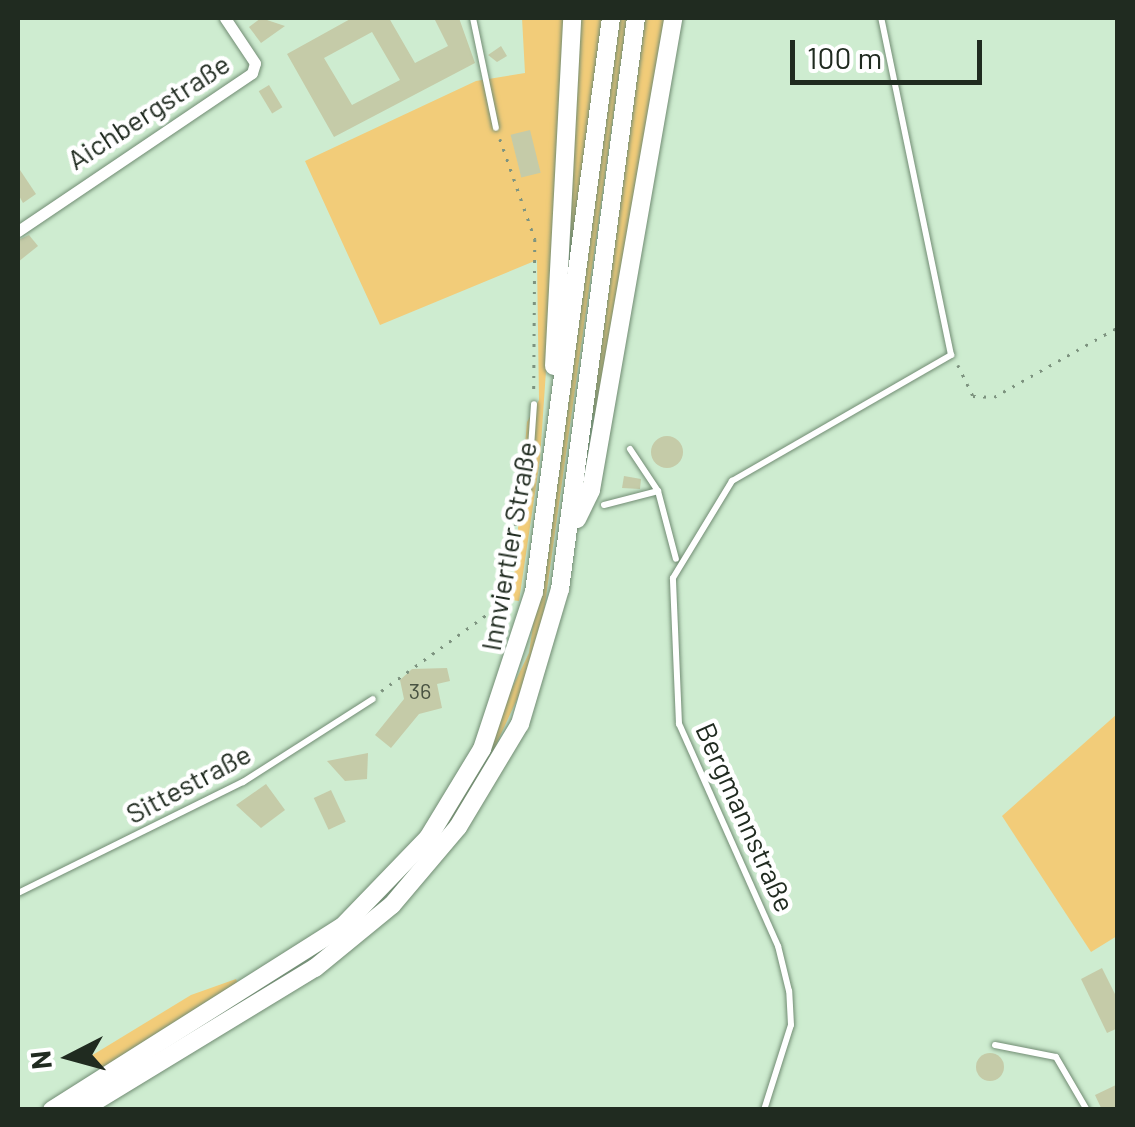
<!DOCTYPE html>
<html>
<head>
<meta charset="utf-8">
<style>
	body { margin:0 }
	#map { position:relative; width:1135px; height:1127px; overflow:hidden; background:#ceecd0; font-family:Barlow,sans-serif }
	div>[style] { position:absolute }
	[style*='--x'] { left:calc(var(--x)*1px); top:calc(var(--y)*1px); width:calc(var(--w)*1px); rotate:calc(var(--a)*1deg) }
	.green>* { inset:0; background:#f2cc79 }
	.building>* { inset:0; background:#c5cba8; transform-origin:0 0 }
	.round { border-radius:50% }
	.path>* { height:2.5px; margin-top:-1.25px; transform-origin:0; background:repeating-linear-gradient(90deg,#7d937f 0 2.5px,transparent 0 10.5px) }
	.roads { filter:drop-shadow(0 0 2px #718c73) drop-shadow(0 0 2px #718c73) }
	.service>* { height:6px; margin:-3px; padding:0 3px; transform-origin:3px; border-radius:3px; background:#fff }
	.minor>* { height:11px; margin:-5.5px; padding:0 5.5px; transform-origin:5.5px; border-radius:5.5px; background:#fff }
	.primary>* { height:18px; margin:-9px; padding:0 9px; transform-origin:9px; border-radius:9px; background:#fff }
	span { translate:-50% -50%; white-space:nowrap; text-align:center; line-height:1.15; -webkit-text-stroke:9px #fff; paint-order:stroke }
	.number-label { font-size:22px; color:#495342 }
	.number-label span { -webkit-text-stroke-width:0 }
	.street-label { font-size:28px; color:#202b20 }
	.frame { position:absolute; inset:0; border:20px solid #202b20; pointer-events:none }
	.north { position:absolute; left:20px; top:1007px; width:100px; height:100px; -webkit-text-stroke:8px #fff; paint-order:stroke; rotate:264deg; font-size:28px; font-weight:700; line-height:40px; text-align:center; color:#202b20 }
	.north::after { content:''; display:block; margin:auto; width:35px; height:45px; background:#202b20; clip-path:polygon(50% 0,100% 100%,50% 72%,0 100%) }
	.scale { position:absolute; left:790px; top:40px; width:192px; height:45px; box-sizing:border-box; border:5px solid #202b20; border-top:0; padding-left:12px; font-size:30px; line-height:35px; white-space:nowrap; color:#202b20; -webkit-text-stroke:8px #fff; paint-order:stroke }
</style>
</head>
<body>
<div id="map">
	<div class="green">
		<i style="clip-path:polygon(522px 18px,570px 18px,540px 459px,519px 601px,512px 600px,527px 422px,539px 400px,537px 260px,380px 325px,305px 161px,476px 81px,525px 73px)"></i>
		<i style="clip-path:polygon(578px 18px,603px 18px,566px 316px)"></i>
		<i style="clip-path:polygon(619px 18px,627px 18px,538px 654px,476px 788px,436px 845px,529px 653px)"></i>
		<i style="clip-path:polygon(645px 18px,667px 18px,595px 416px,591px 415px)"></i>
		<i style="clip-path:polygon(1117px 714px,1117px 936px,1091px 952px,1002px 816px)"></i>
		<i style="clip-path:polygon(236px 979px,240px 988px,104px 1068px,86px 1059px,191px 995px)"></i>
	</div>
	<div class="building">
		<i style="clip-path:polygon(261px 18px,285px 26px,261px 43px,249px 27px)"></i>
		<i style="clip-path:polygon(evenodd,352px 18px,389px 18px,415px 63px,448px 46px,434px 18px,459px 18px,475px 63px,334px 137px,287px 54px,352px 18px,372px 32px,400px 80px,352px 105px,324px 58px,372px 32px)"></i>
		<i style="clip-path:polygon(501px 46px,507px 56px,497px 62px,488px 55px)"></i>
		<i style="left:269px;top:85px;width:26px;height:12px;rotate:59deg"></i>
		<i style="left:530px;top:130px;width:44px;height:20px;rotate:76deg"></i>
		<i style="clip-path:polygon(18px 167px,36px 194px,23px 203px,18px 194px)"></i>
		<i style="clip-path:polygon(29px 235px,38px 246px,18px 262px,18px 240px)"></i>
		<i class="round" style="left:651px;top:436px;width:32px;height:32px"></i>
		<i style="clip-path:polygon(624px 476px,641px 479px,640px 489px,622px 488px)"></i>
		<i style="clip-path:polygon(447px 668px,450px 681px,437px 684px,442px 708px,419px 714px,391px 748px,375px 735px,404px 699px,400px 680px,412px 669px)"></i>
		<i style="clip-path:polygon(368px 753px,367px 779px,345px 781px,327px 761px)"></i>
		<i style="clip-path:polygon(266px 784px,285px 810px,261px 828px,236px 805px)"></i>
		<i style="left:331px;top:790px;width:35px;height:19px;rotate:65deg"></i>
		<i style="clip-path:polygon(1102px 968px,1118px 1000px,1118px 1028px,1107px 1033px,1081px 979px)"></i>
		<i class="round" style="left:976px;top:1053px;width:28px;height:28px"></i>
		<i style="clip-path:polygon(1118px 1084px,1118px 1107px,1102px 1110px,1095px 1095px)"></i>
	</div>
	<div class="path">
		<i style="--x:500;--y:139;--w:106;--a:70.7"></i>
		<i style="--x:535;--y:239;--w:155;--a:90.4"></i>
		<i style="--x:958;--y:365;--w:34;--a:64"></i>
		<i style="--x:973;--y:396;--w:21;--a:3"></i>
		<i style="--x:994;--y:397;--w:142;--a:-29.4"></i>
		<i style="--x:381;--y:691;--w:157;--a:-35.9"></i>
		<i style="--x:508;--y:599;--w:104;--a:-84.5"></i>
	</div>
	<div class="roads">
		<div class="service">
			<i style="--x:473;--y:18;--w:112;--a:78.2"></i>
			<i style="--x:630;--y:449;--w:50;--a:56.3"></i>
			<i style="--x:658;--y:491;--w:70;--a:75.2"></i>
			<i style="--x:528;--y:490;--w:86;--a:-86"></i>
			<i style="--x:604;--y:505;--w:56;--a:-14.5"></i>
			<i style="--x:18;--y:893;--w:251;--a:-26.3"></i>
			<i style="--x:243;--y:782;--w:154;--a:-32.6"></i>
			<i style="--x:995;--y:1045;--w:62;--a:11.1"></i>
			<i style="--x:1056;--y:1057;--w:61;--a:59.7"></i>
			<i style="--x:764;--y:1110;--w:89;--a:-72.4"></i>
			<i style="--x:791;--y:1025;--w:34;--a:-93"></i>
			<i style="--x:789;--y:991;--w:46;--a:-103.7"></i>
			<i style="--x:778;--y:946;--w:243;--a:-114"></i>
			<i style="--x:679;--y:724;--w:146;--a:-92.4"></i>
			<i style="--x:673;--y:578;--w:114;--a:-58.7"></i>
			<i style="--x:732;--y:481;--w:253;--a:-29.9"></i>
			<i style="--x:951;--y:355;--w:344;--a:-101.7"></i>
		</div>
		<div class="minor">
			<i style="--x:18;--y:231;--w:282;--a:-34"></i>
			<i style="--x:252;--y:73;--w:10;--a:-73"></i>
			<i style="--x:255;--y:63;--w:54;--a:-123.7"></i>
		</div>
		<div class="primary">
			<i style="--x:554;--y:366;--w:348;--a:-87"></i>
			<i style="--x:577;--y:519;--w:32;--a:-64"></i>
			<i style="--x:591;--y:490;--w:479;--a:-80.1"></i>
			<i style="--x:52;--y:1110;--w:343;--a:-32.3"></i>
			<i style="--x:342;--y:927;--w:124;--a:-46"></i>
			<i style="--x:428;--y:838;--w:104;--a:-58.8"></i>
			<i style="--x:482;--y:749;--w:165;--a:-71.7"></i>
			<i style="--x:534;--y:592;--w:579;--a:-82.36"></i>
			<i style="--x:81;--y:1110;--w:274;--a:-31.3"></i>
			<i style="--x:315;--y:968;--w:99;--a:-39.3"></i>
			<i style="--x:392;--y:905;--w:102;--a:-49.8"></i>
			<i style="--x:458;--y:827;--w:120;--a:-59"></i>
			<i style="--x:520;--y:724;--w:141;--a:-73.5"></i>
			<i style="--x:560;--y:589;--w:576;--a:-82.42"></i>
		</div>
	</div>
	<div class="number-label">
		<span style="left:420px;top:691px">36</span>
	</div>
	<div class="street-label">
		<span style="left:148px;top:111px;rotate:-33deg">Aichbergstraße</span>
		<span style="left:508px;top:546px;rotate:-80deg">Innviertler Straße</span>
		<span style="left:188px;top:783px;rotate:-28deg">Sittestraße</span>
		<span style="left:746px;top:817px;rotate:66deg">Bergmannstraße</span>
	</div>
	<div class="frame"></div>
	<div class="north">N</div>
	<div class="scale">100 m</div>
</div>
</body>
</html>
